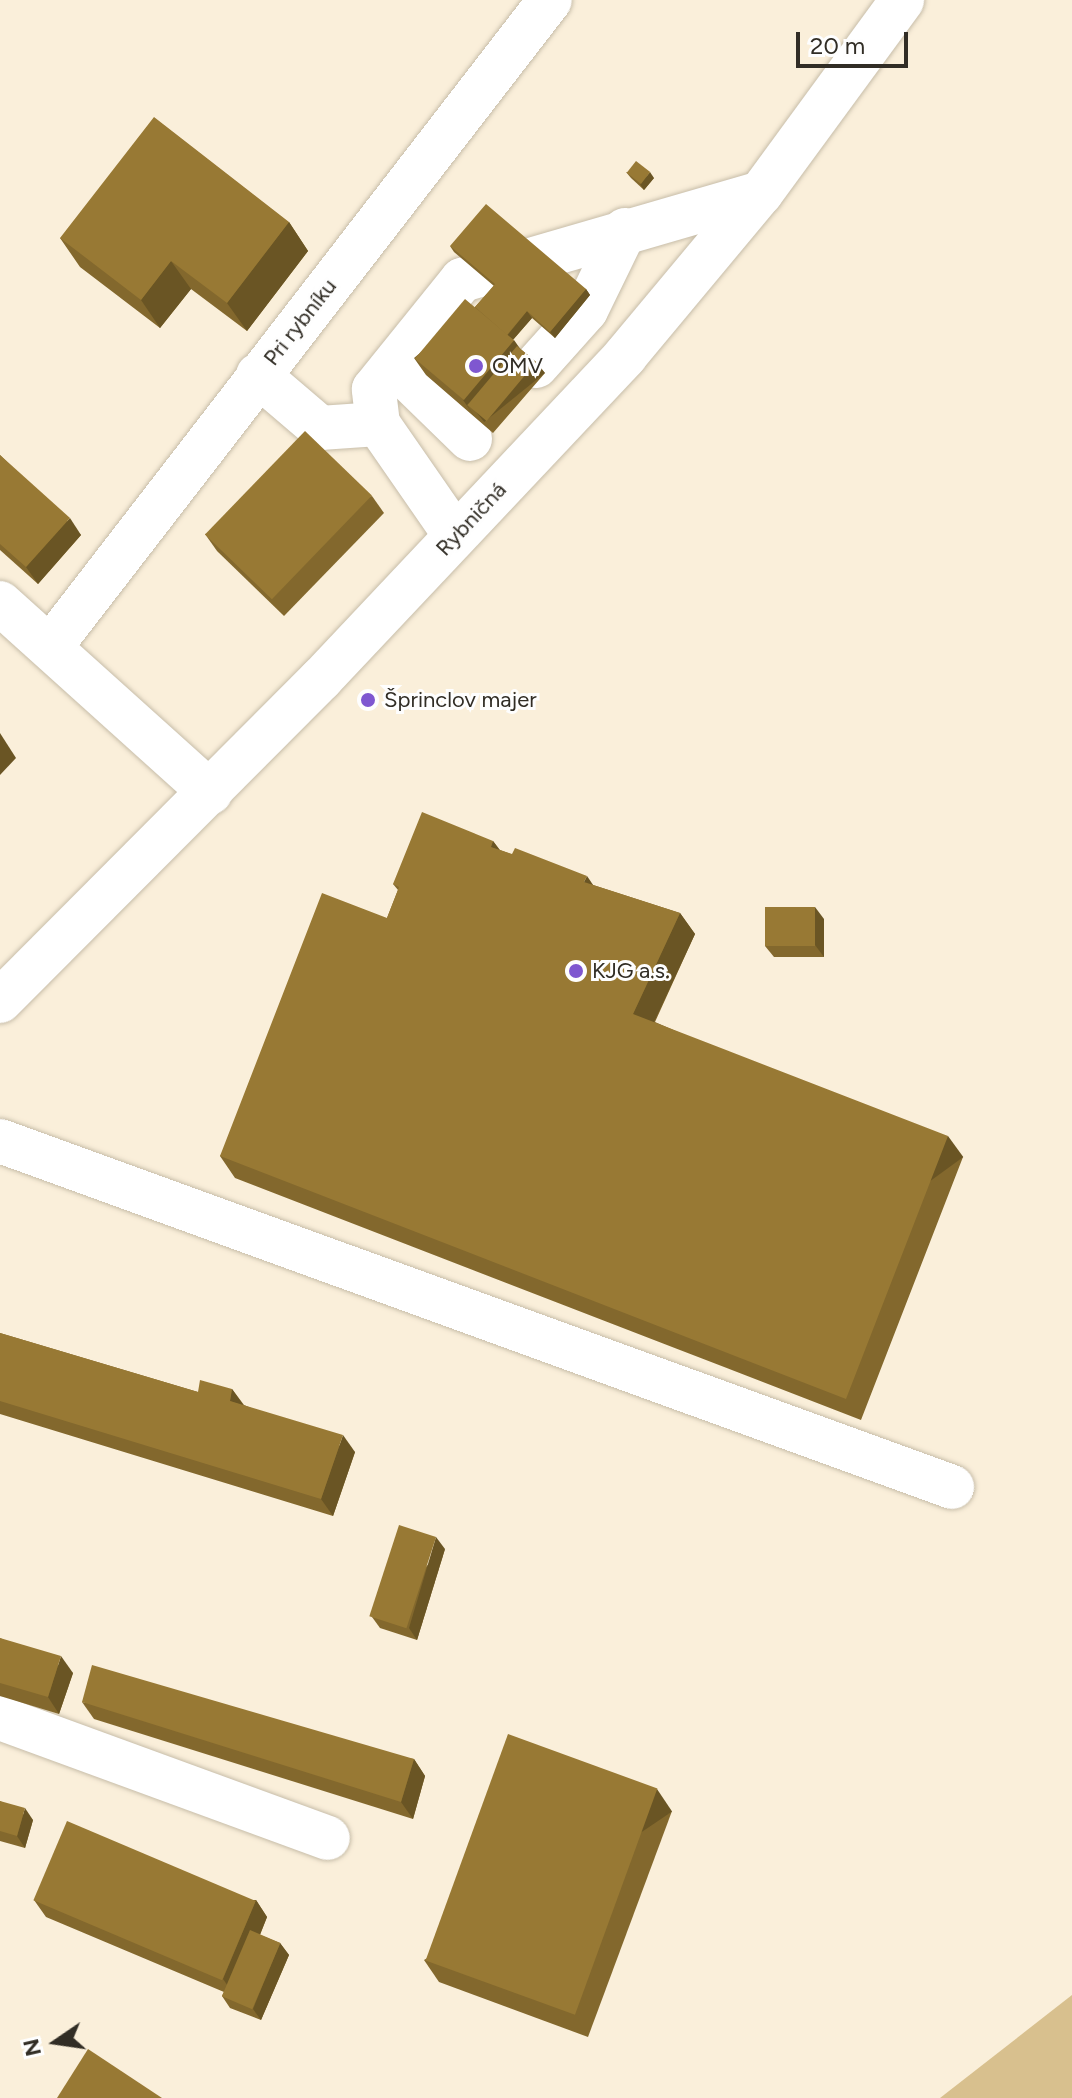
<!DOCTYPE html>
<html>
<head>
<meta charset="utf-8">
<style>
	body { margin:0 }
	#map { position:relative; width:1072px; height:2098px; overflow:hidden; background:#faefda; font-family:Figtree,sans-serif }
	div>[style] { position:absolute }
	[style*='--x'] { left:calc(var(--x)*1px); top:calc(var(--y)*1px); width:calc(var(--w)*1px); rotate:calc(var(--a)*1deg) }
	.green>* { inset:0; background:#d8c08e }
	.roads { filter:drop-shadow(0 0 2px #c7bda9) drop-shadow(0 0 2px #c7bda9) }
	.minor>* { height:44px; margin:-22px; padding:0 22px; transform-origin:22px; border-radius:22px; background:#fff }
	.major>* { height:44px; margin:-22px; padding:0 22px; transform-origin:22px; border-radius:22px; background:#fff }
	.wall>* { inset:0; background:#83682d }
	.shaded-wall>* { inset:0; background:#6a5524; transform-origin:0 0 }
	.building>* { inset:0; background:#987934; transform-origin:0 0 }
	.dots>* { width:22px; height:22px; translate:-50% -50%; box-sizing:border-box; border:4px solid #fefefe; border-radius:50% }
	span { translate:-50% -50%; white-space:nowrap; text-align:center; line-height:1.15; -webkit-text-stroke:6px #fefefe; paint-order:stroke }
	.street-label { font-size:22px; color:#312d25 }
	.poi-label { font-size:22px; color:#312d25 }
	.left { translate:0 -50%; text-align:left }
	.north { position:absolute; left:16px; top:2002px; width:80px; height:80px; -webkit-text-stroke:6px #fefefe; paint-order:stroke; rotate:257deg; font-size:22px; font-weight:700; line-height:32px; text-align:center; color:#312d25 }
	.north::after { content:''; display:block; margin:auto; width:28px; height:36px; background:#312d25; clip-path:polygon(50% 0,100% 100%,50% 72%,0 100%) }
	.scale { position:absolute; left:796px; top:32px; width:112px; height:36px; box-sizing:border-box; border:4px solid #312d25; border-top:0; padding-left:10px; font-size:24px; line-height:28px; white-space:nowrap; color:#312d25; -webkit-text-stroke:6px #fefefe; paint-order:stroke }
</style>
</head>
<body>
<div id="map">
	<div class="green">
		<i style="clip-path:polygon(1072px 1995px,1072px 2098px,940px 2098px)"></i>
	</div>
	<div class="roads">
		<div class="minor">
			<i style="--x:394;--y:365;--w:106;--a:44.2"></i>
			<i style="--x:536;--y:366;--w:75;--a:-48.2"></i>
			<i style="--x:586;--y:310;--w:89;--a:-64"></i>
			<i style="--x:258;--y:375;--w:82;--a:40.5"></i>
			<i style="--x:320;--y:428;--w:58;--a:-3.9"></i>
			<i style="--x:455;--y:535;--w:135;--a:-124.7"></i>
			<i style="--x:378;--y:424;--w:35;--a:-97"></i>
			<i style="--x:374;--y:389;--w:140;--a:-51.1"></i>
			<i style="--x:462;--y:280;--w:311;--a:-16.2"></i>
			<i style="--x:0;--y:603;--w:283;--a:42"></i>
			<i style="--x:51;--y:646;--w:816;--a:-52.32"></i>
			<i style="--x:0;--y:1141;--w:1013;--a:19.97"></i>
			<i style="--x:0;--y:1718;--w:349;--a:20.1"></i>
		</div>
		<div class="major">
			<i style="--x:0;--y:1001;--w:455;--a:-45.1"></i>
			<i style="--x:321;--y:679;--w:444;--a:-46.7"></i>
			<i style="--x:625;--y:356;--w:212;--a:-50.2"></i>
			<i style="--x:761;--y:193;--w:239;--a:-53.8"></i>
		</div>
	</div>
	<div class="wall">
		<i style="clip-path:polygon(626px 172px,654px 178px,644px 190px,631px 178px)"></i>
		<i style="clip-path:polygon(289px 222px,308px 251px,247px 331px,191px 289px,160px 328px,80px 267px,60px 238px)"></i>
		<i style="clip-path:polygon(450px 246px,586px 289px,590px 295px,555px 338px,532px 318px,513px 340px,517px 346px,536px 362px,545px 373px,493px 433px,426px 375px,414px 358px,475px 307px,494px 286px,454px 252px)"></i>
		<i style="clip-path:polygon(0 455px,81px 535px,38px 584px,0 550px)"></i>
		<i style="clip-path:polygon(372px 496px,384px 513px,284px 616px,217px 551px,205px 534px)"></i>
		<i style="clip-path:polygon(493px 841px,500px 850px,593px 885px,680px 913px,695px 934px,655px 1022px,963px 1157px,861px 1420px,235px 1178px,220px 1156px,387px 918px,398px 890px,393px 884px)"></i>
		<i style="clip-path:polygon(824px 919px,824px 957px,774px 957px,765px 946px)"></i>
		<i style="clip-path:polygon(0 1333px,198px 1392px,232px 1389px,244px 1405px,355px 1452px,333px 1516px,0 1414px)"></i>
		<i style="clip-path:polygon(445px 1549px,417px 1640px,380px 1628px,372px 1617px)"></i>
		<i style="clip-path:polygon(0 1638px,73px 1673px,59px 1714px,0 1696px)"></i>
		<i style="clip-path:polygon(82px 1702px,414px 1759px,425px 1776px,413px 1819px,94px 1719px)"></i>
		<i style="clip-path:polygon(0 1801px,33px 1820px,25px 1848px,0 1841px)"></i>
		<i style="clip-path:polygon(672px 1811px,588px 2037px,439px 1982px,424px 1960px)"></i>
		<i style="clip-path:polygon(34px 1900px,256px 1900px,267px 1917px,260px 1935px,280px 1943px,289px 1955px,261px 2020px,230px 2008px,222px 1996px,224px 1992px,46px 1917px)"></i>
	</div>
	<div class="shaded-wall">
		<i style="clip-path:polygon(650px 172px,654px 178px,644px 190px,640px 184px)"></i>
		<i style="clip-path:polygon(289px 222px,308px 251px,247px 331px,227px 303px)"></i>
		<i style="clip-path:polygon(171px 261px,191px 289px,160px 328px,141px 300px)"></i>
		<i style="clip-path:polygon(586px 289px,590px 295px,555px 338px,550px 332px)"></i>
		<i style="clip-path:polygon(527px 311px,532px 318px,510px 343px,506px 337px)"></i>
		<i style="clip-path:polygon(514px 340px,526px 357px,467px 405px,475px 417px,463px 400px)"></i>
		<i style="left:536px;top:362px;width:14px;height:78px;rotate:51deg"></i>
		<i style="clip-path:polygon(70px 518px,81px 535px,38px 584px,26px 567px)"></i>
		<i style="clip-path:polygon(0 733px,16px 758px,0 775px)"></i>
		<i style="clip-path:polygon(493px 841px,508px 862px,491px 847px)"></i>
		<i style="clip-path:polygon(587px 876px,602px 898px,584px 882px)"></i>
		<i style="clip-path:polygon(815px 907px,824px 919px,824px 957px,815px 945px)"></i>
		<i style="clip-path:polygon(680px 913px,695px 934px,648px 1035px,633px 1014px)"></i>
		<i style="left:948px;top:1136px;width:26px;height:282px;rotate:54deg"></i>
		<i style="clip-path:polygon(232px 1389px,244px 1406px,230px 1401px)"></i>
		<i style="clip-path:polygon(343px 1435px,355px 1452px,333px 1516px,321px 1499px)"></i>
		<i style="clip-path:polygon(436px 1537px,445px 1549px,417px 1640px,409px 1628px)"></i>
		<i style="clip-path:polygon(61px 1656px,73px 1673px,59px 1714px,48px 1697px)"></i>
		<i style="clip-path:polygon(414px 1759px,425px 1776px,413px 1819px,401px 1802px)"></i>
		<i style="left:657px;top:1789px;width:27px;height:242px;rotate:56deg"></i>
		<i style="clip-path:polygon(25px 1808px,33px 1820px,25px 1848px,17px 1836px)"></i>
		<i style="clip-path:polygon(256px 1900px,267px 1917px,235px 1996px,223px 1979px)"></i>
		<i style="clip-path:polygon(280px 1943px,289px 1955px,261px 2020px,253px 2009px)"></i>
	</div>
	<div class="building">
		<i style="clip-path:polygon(154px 117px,289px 222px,227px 303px,171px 261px,141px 300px,60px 238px)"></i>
		<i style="left:636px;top:161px;width:18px;height:15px;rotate:38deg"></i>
		<i style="clip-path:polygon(486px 204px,586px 289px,550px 332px,527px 311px,507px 335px,475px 307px,495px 284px,450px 246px)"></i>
		<i style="left:465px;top:299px;width:64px;height:78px;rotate:40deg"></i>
		<i style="left:517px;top:346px;width:25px;height:77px;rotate:40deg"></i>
		<i style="left:305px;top:431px;width:93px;height:144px;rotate:44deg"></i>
		<i style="clip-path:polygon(0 455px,70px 518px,26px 567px,0 544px)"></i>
		<i style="clip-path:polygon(422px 812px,493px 841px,491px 847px,512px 854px,515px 848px,587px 876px,584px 882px,680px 913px,633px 1014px,948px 1136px,846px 1399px,220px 1156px,322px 893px,387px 918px,399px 887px,393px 884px)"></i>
		<i style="left:765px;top:907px;width:50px;height:39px"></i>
		<i style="clip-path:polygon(0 1333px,198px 1392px,200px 1380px,232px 1389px,230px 1401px,343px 1435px,321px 1499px,0 1401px)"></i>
		<i style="left:399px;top:1525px;width:39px;height:96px;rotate:18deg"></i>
		<i style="clip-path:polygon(0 1638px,61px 1656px,48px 1697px,0 1683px)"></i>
		<i style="clip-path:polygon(92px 1665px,414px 1759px,401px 1802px,82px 1702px)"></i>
		<i style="left:508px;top:1734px;width:159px;height:241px;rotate:20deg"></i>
		<i style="clip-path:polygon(0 1801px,25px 1808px,17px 1836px,0 1831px)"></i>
		<i style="left:67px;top:1821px;width:205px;height:86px;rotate:23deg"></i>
		<i style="left:250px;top:1930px;width:33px;height:72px;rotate:23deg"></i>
		<i style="clip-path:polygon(88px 2049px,162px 2098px,57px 2098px)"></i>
	</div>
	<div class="dots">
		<i style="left:476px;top:366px;background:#7f57d0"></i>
		<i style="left:368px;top:700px;background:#7f57d0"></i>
		<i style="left:576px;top:971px;background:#7f57d0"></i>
	</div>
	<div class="street-label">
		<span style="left:300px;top:322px;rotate:-52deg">Pri rybníku</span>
		<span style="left:471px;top:519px;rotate:-47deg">Rybničná</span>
	</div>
	<div class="poi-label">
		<span class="left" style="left:492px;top:366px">OMV</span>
		<span class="left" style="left:384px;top:700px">Šprinclov majer</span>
		<span class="left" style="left:592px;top:971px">KJG a.s.</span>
	</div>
	<div class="north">N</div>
	<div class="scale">20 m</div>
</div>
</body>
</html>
